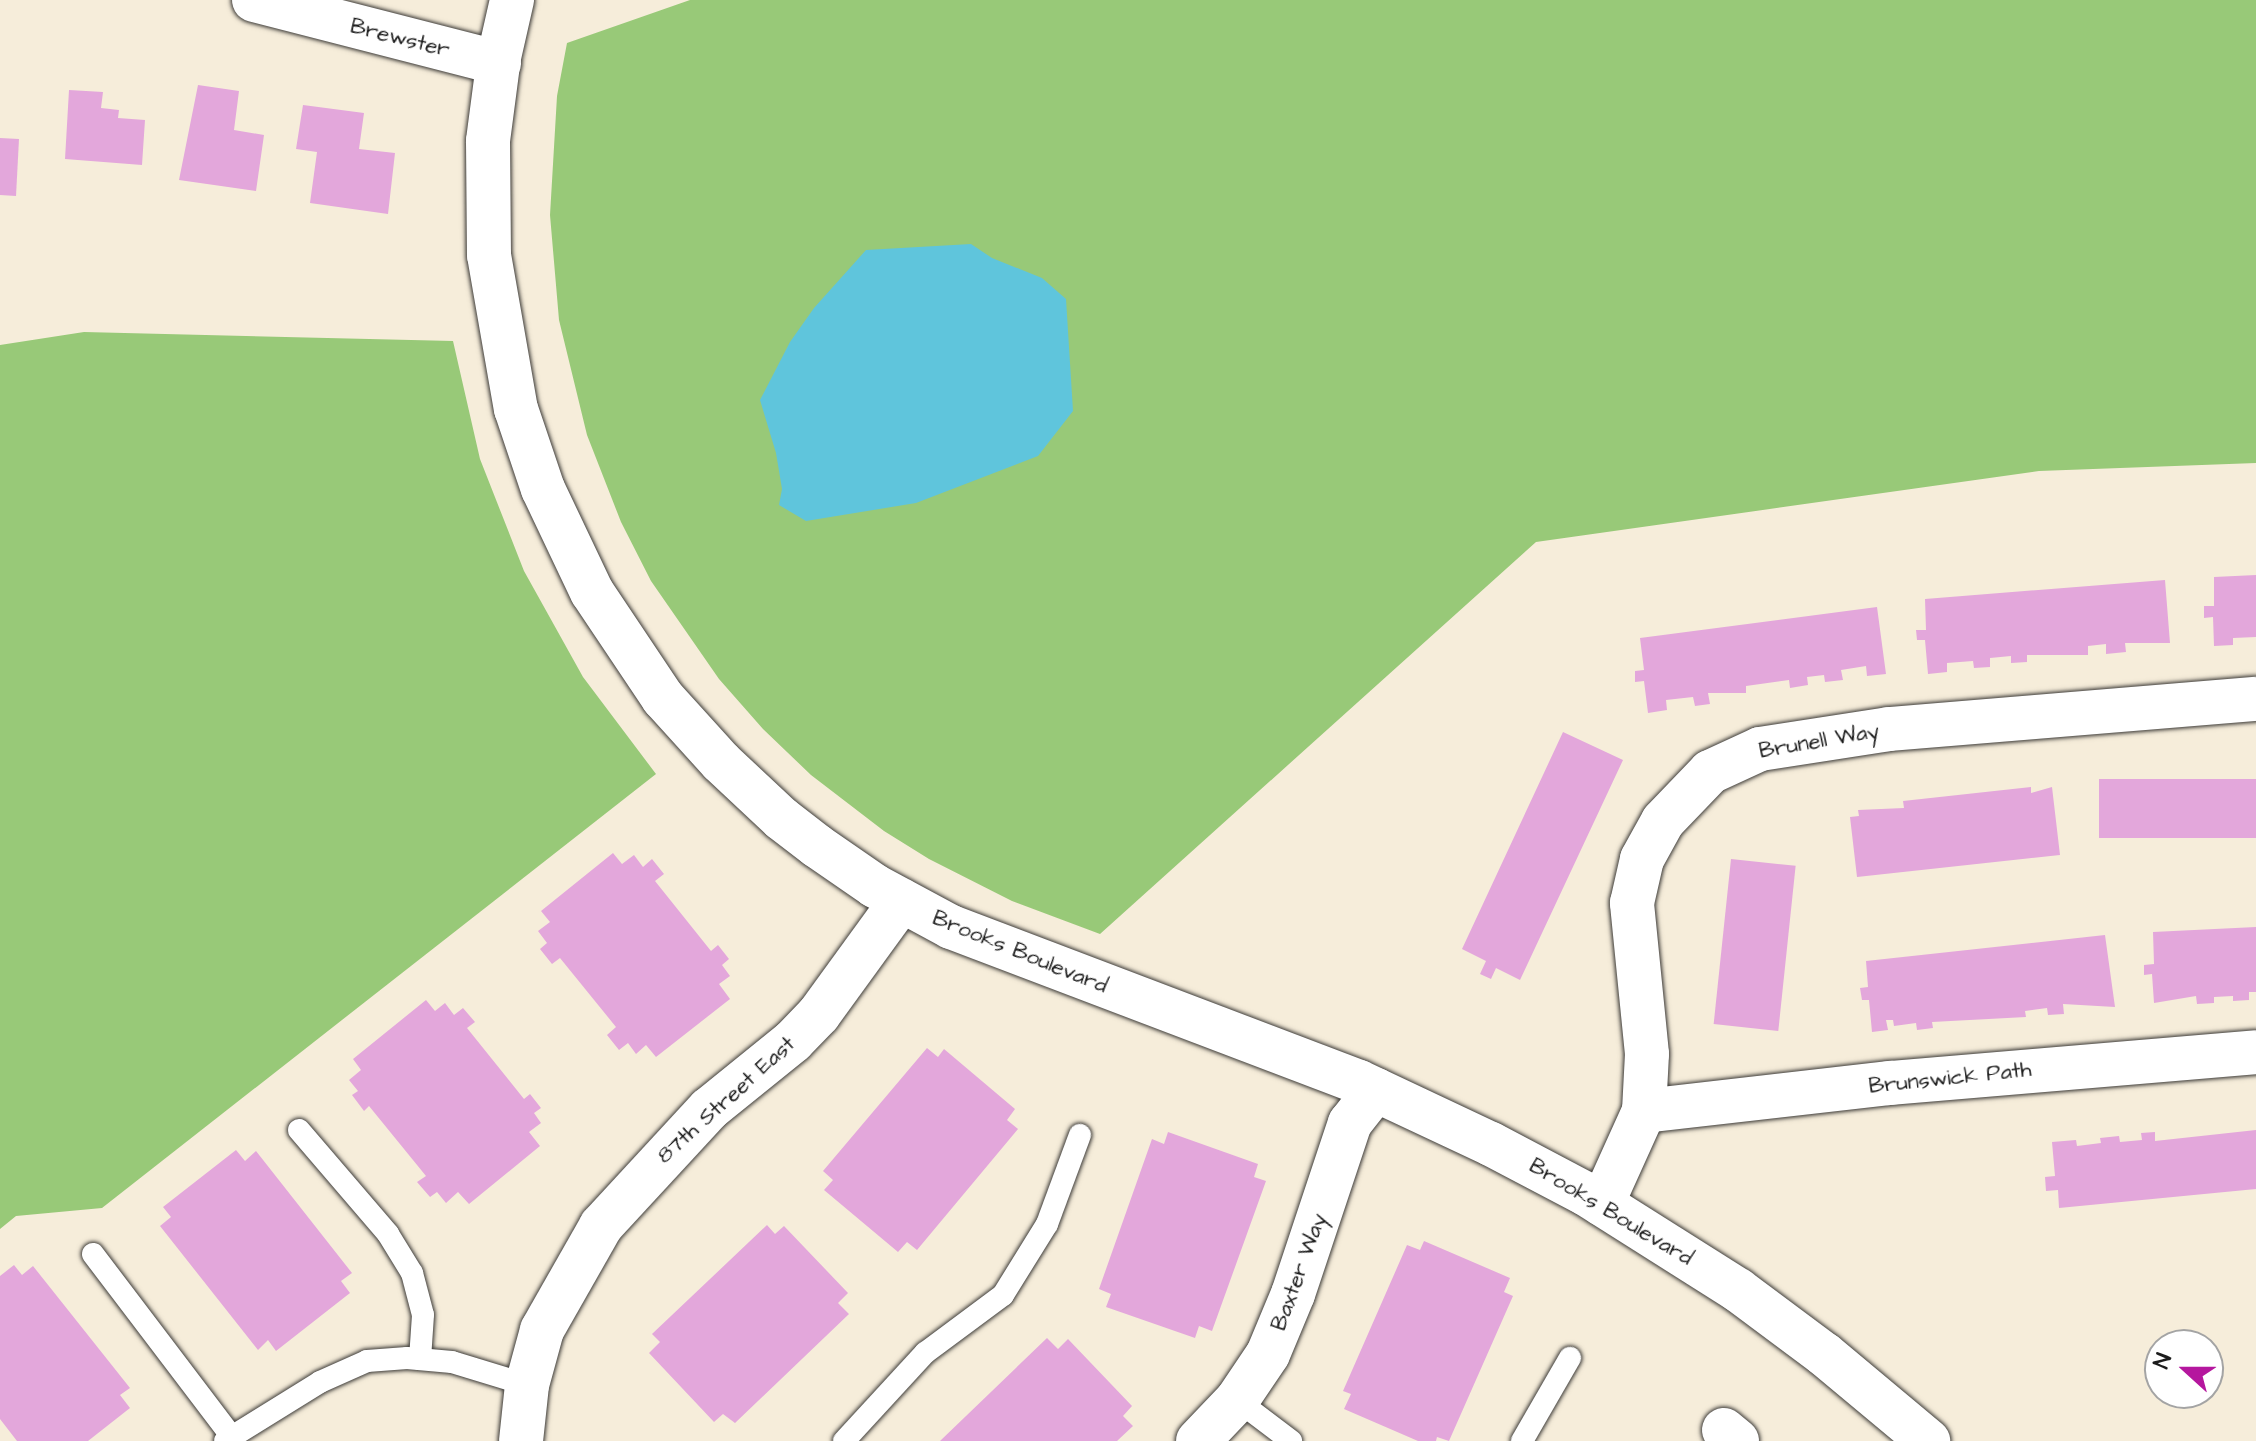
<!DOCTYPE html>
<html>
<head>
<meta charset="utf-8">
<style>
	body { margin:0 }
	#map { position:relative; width:2256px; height:1441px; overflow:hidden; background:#f6edda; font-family:"Architects Daughter",sans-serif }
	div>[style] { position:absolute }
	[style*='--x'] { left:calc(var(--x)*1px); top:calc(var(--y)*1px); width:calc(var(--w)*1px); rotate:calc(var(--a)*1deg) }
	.green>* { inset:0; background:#98c978 }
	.water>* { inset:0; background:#5fc5dc }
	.building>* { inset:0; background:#e3a7db; transform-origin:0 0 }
	.roads { filter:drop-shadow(0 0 2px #3d3b38) drop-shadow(0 0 2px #3d3b38) }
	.lane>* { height:22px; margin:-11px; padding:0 11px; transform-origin:11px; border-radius:11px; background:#fff }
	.street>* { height:44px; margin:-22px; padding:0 22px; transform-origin:22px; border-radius:22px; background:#fff }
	span { translate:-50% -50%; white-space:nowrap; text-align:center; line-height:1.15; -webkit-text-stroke:6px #fff; paint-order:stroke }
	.street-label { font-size:22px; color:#1c1c1c }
	.north { position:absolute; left:2144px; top:1329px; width:80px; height:80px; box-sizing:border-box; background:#fff; border:2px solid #a4a4a4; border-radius:50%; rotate:291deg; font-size:22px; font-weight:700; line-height:32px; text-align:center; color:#1c1c1c }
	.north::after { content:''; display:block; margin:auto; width:28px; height:36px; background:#b5179e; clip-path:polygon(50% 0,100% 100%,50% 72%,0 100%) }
</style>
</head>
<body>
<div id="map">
	<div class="green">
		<i style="clip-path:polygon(690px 0,2256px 0,2256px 463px,2039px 471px,1536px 542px,1100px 934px,1012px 901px,929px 859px,884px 831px,811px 775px,763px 729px,719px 679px,651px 581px,621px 522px,587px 435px,559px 320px,550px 215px,557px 96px,567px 43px)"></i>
		<i style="clip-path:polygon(84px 332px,453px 341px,480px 459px,524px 571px,583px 677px,656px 774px,102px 1208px,16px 1216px,0 1229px,0 345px)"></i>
	</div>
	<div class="water">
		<i style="clip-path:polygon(971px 244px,992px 258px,1042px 278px,1066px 299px,1073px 411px,1038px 456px,916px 503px,806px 521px,779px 505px,782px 489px,776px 453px,760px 400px,790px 342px,814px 308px,866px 250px)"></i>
	</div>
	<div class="building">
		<i style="clip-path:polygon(198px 85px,239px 91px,234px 130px,264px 135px,256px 191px,179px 180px)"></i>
		<i style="clip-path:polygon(69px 90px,103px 92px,101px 108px,119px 110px,118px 118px,145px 120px,142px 165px,65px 159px)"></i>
		<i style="clip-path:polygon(303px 105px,364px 113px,359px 149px,395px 153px,388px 214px,310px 203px,317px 152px,296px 149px)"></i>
		<i style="clip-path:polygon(0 138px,19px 139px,16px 196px,0 195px)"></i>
		<i style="clip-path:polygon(2256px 575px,2256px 637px,2233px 638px,2233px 645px,2214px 646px,2213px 617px,2204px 618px,2204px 606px,2214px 606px,2214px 577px)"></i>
		<i style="clip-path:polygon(2165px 580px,2170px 643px,2125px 643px,2126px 652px,2106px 654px,2106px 644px,2088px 646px,2088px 655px,2027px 655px,2027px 662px,2011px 663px,2011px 656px,1990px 658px,1990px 667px,1974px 668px,1973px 661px,1947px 663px,1947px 672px,1928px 674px,1925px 640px,1917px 640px,1916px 630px,1926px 630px,1925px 599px)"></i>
		<i style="clip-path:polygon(1877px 607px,1886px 674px,1867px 676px,1866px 666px,1841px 670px,1843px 680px,1825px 682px,1824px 675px,1807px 677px,1808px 685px,1790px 688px,1789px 680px,1746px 686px,1746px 693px,1708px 693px,1710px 704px,1695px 706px,1693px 697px,1666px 700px,1667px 710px,1648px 713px,1644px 681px,1635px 682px,1635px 671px,1644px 670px,1640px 638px)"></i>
		<i style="clip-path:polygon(1563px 732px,1623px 760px,1520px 980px,1496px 968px,1491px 979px,1480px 974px,1486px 961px,1462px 949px)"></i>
		<i style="left:2256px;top:779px;width:59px;height:157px;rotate:90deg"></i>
		<i style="clip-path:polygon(2031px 787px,2031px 793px,2052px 787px,2060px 855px,1857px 877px,1850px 817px,1859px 816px,1858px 810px,1904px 808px,1903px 801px)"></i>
		<i style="clip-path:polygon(613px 853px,622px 864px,634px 855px,643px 867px,652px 859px,664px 874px,655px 881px,711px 951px,718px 945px,729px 959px,722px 965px,730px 976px,719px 984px,730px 999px,656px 1057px,646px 1045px,636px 1054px,628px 1043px,619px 1050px,607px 1035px,616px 1027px,560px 958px,552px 964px,540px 949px,547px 943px,538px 931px,550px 922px,541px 911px)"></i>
		<i style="left:1731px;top:859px;width:65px;height:166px;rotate:6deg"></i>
		<i style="clip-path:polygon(2256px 927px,2256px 992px,2249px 992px,2249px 1000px,2233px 1001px,2233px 996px,2214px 997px,2214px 1003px,2197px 1004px,2196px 996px,2154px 1003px,2152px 974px,2144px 975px,2144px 965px,2154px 964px,2153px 932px)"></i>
		<i style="clip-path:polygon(2105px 935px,2115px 1007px,2063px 1004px,2064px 1014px,2048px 1015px,2047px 1008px,2025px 1011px,2026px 1017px,1932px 1022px,1933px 1028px,1917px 1030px,1916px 1023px,1894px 1026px,1893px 1020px,1886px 1020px,1888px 1030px,1872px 1032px,1869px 1000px,1862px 1000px,1860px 988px,1868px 987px,1866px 961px)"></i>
		<i style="clip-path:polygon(426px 1000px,435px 1011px,445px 1003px,454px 1015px,463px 1008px,475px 1022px,467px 1028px,524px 1099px,530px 1094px,541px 1108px,534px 1113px,541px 1123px,529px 1132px,540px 1146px,469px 1204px,458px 1192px,446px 1203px,437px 1192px,430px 1197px,417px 1182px,426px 1176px,369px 1106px,364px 1111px,352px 1095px,358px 1091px,349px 1080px,361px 1070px,353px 1059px)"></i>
		<i style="clip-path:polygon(927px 1048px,938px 1057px,944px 1049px,1015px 1109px,1007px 1120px,1018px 1129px,917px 1250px,907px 1242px,898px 1252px,824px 1190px,833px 1180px,823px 1171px)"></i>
		<i style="clip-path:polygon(2256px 1130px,2256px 1189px,2059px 1208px,2058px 1190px,2046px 1191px,2045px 1177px,2055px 1176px,2052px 1142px,2076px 1140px,2077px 1146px,2101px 1143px,2100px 1138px,2119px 1136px,2120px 1142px,2142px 1140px,2141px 1133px,2155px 1132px,2155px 1141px)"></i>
		<i style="clip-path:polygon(1168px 1132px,1258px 1164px,1254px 1177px,1266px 1181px,1212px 1331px,1199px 1326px,1195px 1338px,1106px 1307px,1111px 1294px,1099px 1289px,1152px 1139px,1164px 1144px)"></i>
		<i style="clip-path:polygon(236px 1150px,245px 1161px,256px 1151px,352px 1273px,341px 1281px,350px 1293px,276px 1351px,268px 1340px,258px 1350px,160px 1226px,171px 1217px,163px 1207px)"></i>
		<i style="clip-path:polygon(767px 1225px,775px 1234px,784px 1226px,848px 1293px,838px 1303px,849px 1314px,735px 1423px,723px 1414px,714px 1422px,649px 1353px,660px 1342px,652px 1334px)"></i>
		<i style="clip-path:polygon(1424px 1241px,1510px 1278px,1504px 1292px,1513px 1296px,1449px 1441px,1437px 1437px,1436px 1441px,1418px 1441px,1344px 1409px,1351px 1394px,1343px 1391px,1407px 1245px,1420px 1250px)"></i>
		<i style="clip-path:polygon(14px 1265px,22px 1275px,33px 1266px,130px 1388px,120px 1395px,130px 1408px,88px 1441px,17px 1441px,0 1419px,0 1276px)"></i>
		<i style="clip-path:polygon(1047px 1338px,1058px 1349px,1068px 1339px,1132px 1406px,1123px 1416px,1133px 1426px,1117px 1441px,940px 1441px)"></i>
	</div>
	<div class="roads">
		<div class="lane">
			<i style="--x:299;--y:1130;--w:137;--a:49.4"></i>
			<i style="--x:388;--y:1234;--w:46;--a:58.4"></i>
			<i style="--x:412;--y:1273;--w:43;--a:75.3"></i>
			<i style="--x:423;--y:1315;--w:44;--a:93.9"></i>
			<i style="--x:93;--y:1254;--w:230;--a:52.8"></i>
			<i style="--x:1237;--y:1400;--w:68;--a:37.2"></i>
			<i style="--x:225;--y:1441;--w:112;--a:-31.8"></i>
			<i style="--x:320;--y:1382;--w:51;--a:-24.1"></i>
			<i style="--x:367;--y:1361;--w:40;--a:-4.3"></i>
			<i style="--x:407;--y:1358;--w:45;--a:5.1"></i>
			<i style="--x:452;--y:1362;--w:78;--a:17"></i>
			<i style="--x:844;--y:1441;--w:120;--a:-47.4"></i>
			<i style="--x:925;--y:1353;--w:97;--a:-36.6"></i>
			<i style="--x:1003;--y:1295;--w:84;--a:-58.2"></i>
			<i style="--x:1047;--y:1224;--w:95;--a:-69.7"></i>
			<i style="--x:1522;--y:1441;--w:96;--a:-60"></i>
		</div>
		<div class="street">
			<i style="--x:254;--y:0;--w:253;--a:14.4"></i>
			<i style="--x:512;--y:0;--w:58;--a:102.8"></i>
			<i style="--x:499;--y:57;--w:85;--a:97.5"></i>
			<i style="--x:488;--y:141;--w:114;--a:89.5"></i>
			<i style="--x:489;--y:255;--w:156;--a:80.1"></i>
			<i style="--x:516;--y:409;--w:84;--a:71.4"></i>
			<i style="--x:543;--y:489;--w:114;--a:64.6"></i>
			<i style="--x:592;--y:592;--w:128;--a:56.2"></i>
			<i style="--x:663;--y:698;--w:86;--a:47.8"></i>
			<i style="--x:721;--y:762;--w:83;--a:43.1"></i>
			<i style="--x:782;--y:819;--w:44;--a:37.6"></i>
			<i style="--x:817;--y:846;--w:70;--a:34.6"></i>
			<i style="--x:875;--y:886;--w:86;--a:28.3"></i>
			<i style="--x:951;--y:927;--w:436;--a:20.8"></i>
			<i style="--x:1359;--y:1082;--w:146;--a:25.2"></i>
			<i style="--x:1491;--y:1144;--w:107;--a:27.8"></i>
			<i style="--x:1586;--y:1194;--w:180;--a:32.3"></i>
			<i style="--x:1738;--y:1290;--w:107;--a:36.7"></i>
			<i style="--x:1824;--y:1354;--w:136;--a:39.9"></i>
			<i style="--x:1644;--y:1111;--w:248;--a:-6.5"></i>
			<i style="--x:1890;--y:1083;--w:367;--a:-4.8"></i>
			<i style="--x:1602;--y:1204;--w:102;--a:-65.7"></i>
			<i style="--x:1644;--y:1111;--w:57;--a:-87"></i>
			<i style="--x:1647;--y:1054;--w:152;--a:-95.7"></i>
			<i style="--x:1632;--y:903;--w:45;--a:-77.2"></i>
			<i style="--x:1642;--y:859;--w:43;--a:-61.1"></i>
			<i style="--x:1663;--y:821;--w:68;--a:-46.2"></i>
			<i style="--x:1710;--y:772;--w:55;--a:-24.7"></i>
			<i style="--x:1760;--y:749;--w:131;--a:-8.8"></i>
			<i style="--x:1889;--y:729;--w:368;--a:-4.7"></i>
			<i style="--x:1724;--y:1430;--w:17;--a:40"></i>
			<i style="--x:521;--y:1441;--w:56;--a:-83.9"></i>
			<i style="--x:527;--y:1385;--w:57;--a:-74.7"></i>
			<i style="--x:542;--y:1330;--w:120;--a:-60.4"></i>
			<i style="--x:601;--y:1226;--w:159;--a:-47.3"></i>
			<i style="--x:709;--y:1109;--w:108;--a:-39"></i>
			<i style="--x:793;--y:1041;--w:37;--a:-46"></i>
			<i style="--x:819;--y:1014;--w:140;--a:-54"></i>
			<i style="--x:1198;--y:1441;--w:57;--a:-46.4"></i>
			<i style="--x:1237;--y:1400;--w:55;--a:-56"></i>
			<i style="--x:1268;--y:1354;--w:65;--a:-67.4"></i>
			<i style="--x:1293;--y:1294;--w:180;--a:-71.6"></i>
			<i style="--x:1350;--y:1123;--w:42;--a:-51.8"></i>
		</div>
	</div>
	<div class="street-label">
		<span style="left:400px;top:38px;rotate:14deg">Brewster</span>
		<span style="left:1819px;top:741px;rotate:-10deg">Brunell Way</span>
		<span style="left:1020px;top:952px;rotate:22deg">Brooks Boulevard</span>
		<span style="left:1950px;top:1078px;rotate:-6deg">Brunswick Path</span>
		<span style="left:726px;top:1100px;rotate:-42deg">87th Street East</span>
		<span style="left:1611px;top:1212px;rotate:31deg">Brooks Boulevard</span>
		<span style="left:1299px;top:1272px;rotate:-70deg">Baxter Way</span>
	</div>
	<div class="north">N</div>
</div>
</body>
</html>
